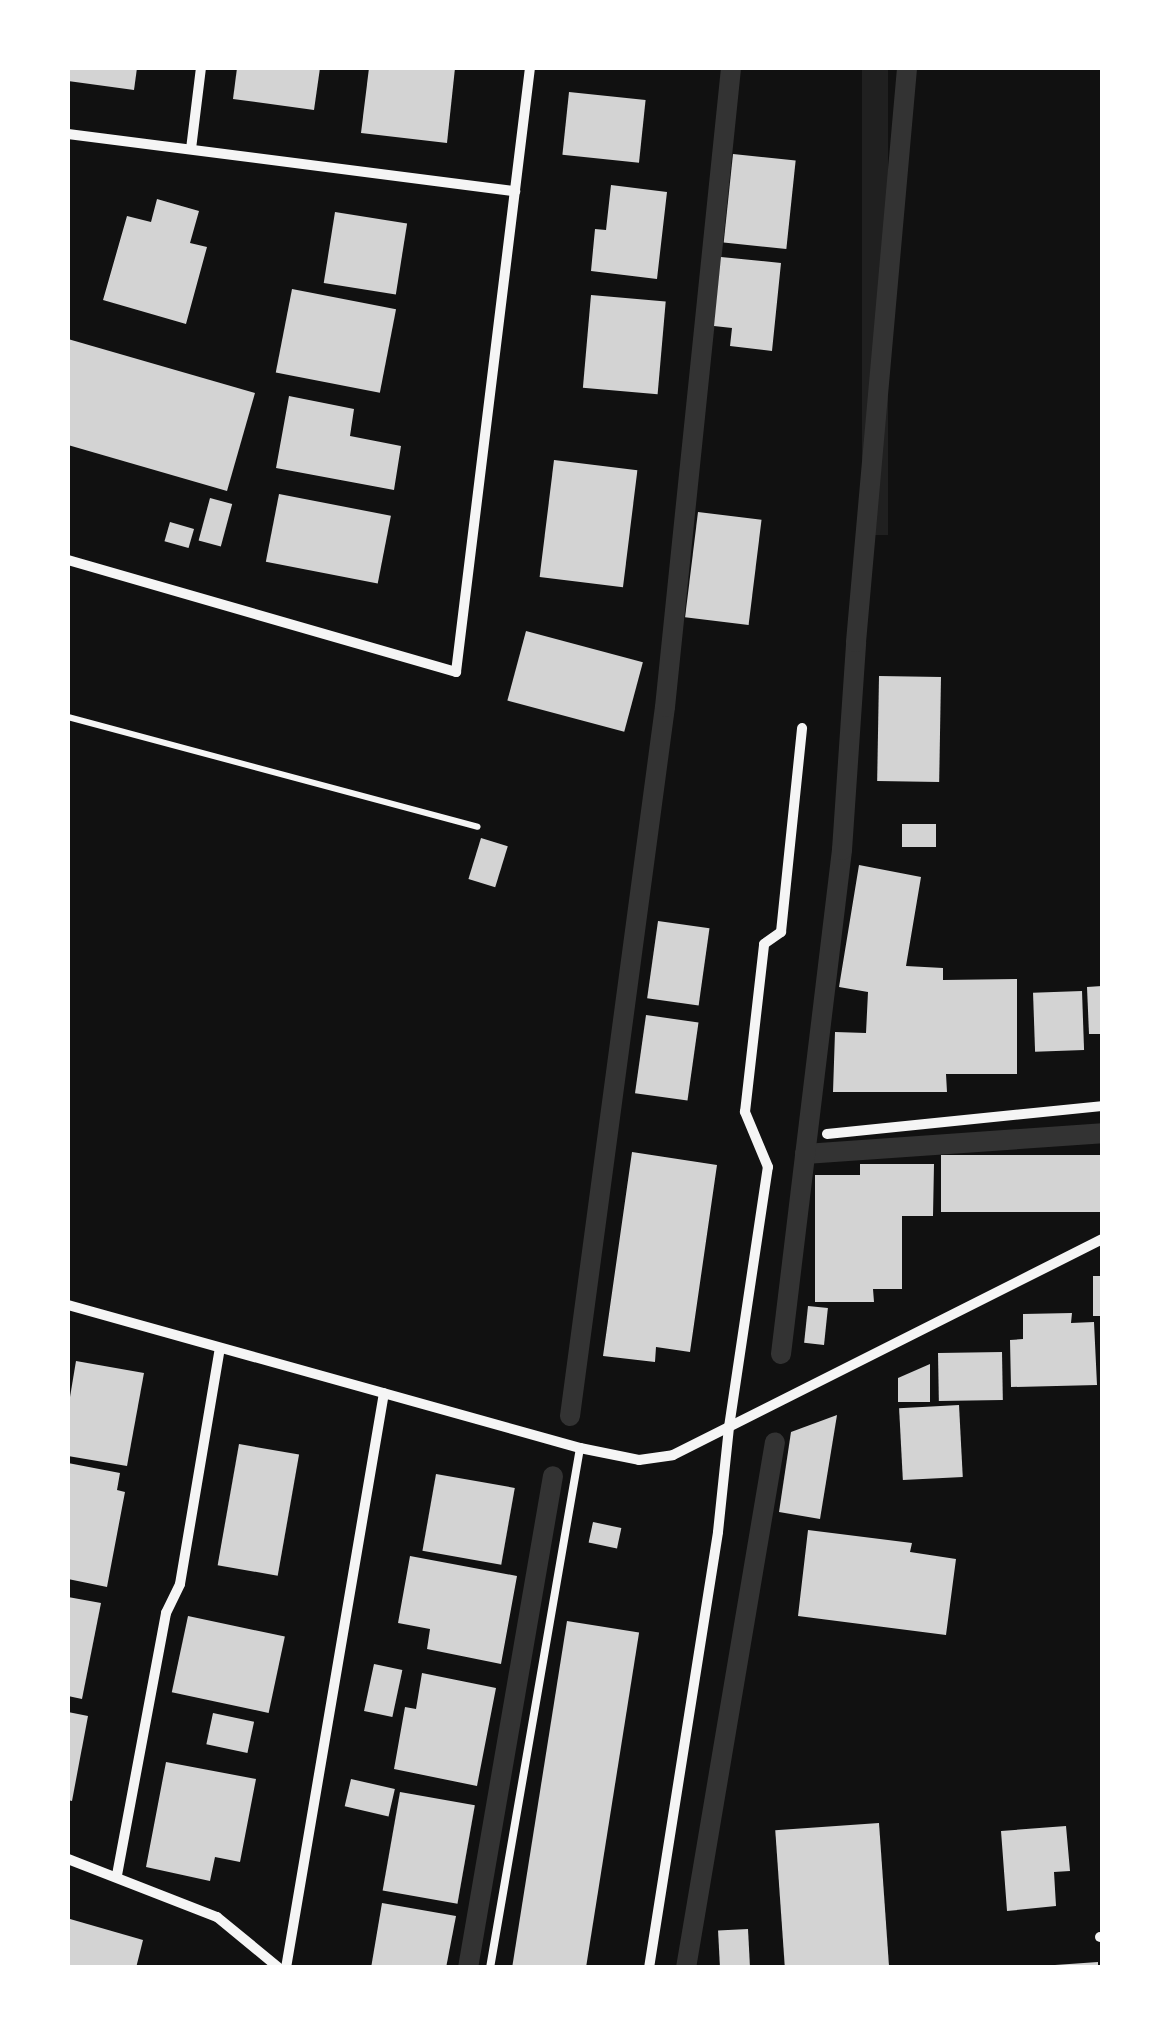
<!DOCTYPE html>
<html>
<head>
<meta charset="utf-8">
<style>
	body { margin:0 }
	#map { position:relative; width:1170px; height:2035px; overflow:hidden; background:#111; font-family:Karla,sans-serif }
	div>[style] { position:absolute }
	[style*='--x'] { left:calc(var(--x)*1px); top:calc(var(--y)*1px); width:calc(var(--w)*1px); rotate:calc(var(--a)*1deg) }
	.green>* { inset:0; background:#202020; transform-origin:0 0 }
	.stream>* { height:20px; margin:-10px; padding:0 10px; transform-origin:10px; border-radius:10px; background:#333 }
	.building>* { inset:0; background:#d3d3d3; transform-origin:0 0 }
	.path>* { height:6px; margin:-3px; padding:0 3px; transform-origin:3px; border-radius:3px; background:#f5f5f5 }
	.service>* { height:8px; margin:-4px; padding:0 4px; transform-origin:4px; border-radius:4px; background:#f5f5f5 }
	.minor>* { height:10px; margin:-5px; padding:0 5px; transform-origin:5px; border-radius:5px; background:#f5f5f5 }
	span { translate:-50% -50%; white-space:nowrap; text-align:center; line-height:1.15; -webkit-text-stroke:9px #fff; paint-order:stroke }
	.frame { position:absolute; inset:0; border:70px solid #fff; pointer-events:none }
</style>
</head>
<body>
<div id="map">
	<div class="green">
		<i style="left:862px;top:68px;width:26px;height:467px"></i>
	</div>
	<div class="stream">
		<i style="--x:805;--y:1154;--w:298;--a:-4"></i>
		<i style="--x:781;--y:1354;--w:508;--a:-83.1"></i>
		<i style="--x:842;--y:850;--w:208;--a:-86.1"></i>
		<i style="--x:856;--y:642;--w:576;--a:-84.92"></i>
		<i style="--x:570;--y:1416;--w:715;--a:-82.37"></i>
		<i style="--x:665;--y:707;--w:642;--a:-84.1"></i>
		<i style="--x:468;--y:1968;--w:499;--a:-80.2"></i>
		<i style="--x:686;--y:1968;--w:533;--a:-80.4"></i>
	</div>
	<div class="building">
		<i style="clip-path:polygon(68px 68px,137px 68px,134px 90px,68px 81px)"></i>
		<i style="clip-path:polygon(237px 68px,320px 68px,314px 110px,233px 99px)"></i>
		<i style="clip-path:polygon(369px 68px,455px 68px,447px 143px,361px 133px)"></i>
		<i style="left:569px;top:92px;width:77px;height:63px;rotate:6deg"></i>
		<i style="left:733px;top:154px;width:63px;height:89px;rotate:6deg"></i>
		<i style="clip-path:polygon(611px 185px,667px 192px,657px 279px,591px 271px,595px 229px,606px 230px)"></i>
		<i style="clip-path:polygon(157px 199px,199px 211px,190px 243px,207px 247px,186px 324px,103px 300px,127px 216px,151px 222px)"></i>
		<i style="left:335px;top:212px;width:73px;height:72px;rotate:9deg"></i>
		<i style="clip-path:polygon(721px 257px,781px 263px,772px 351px,730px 346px,732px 328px,714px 326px)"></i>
		<i style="left:292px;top:289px;width:106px;height:85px;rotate:11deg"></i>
		<i style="left:591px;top:295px;width:75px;height:93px;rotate:5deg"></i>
		<i style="clip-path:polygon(68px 339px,255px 393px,227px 491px,68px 445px)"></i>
		<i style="clip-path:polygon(289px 396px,354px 409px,350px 436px,401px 446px,394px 490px,276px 468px)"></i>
		<i style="left:554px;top:460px;width:84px;height:118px;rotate:7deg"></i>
		<i style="left:279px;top:494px;width:114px;height:69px;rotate:11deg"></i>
		<i style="left:210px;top:498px;width:23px;height:44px;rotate:15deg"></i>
		<i style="left:698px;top:512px;width:64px;height:106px;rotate:7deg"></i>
		<i style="left:170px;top:522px;width:25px;height:20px;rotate:16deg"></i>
		<i style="left:526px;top:631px;width:121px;height:72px;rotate:15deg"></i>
		<i style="left:879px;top:676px;width:62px;height:105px;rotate:1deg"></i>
		<i style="left:936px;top:824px;width:23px;height:34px;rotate:90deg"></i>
		<i style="left:481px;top:838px;width:28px;height:43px;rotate:17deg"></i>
		<i style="clip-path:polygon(859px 865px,921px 877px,906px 966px,943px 968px,943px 980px,1017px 979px,1017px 1074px,946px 1074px,947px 1092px,833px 1092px,835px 1032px,866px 1033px,868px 992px,839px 987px)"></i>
		<i style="left:658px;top:921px;width:52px;height:78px;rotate:8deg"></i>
		<i style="clip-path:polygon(1102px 986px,1102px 1034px,1089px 1034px,1087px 987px)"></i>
		<i style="left:1082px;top:991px;width:59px;height:49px;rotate:88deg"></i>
		<i style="left:646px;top:1015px;width:53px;height:79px;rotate:8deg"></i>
		<i style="clip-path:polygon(632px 1152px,717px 1165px,690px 1352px,656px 1347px,655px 1362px,603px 1356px)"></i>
		<i style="left:1102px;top:1155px;width:57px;height:161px;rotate:90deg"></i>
		<i style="clip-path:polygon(860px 1164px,934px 1164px,933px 1216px,902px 1216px,902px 1289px,873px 1289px,874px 1302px,815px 1302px,815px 1175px,860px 1175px)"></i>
		<i style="left:1102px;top:1276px;width:40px;height:9px;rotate:90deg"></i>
		<i style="left:808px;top:1306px;width:20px;height:37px;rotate:6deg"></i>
		<i style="clip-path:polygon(1072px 1313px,1071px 1323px,1094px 1322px,1097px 1385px,1011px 1387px,1010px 1340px,1023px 1339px,1023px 1314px)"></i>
		<i style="left:1002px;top:1352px;width:48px;height:64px;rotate:89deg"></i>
		<i style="clip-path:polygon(76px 1361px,144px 1373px,127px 1466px,68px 1456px,68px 1409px)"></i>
		<i style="clip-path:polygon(930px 1364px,930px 1402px,898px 1402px,898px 1378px)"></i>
		<i style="left:959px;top:1405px;width:72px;height:60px;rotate:87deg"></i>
		<i style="clip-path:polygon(837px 1415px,820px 1519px,779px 1512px,791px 1432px)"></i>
		<i style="left:239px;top:1444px;width:61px;height:123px;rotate:10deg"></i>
		<i style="clip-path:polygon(68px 1463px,120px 1473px,117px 1490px,125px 1492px,107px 1587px,68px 1579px)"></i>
		<i style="left:436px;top:1474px;width:80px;height:78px;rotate:10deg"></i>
		<i style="left:593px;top:1522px;width:29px;height:21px;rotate:12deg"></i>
		<i style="clip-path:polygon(808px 1530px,912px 1543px,910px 1552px,956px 1559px,946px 1635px,798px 1616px)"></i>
		<i style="clip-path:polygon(410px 1556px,517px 1576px,501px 1664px,427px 1649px,430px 1629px,398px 1623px)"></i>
		<i style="clip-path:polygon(68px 1597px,101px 1603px,82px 1699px,68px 1696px)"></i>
		<i style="left:188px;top:1616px;width:99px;height:78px;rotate:12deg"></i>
		<i style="left:567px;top:1621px;width:73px;height:352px;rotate:9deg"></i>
		<i style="left:374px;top:1664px;width:29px;height:48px;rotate:12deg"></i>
		<i style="clip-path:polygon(422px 1673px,496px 1688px,477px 1786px,394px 1769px,405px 1707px,416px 1709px)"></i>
		<i style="clip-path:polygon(68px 1712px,88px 1716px,72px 1801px,68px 1800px)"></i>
		<i style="left:213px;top:1713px;width:42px;height:32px;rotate:12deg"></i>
		<i style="clip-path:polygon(166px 1762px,256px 1779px,240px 1862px,215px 1857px,210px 1881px,146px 1867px)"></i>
		<i style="left:351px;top:1779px;width:45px;height:28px;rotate:13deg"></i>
		<i style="left:400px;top:1792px;width:76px;height:100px;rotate:10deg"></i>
		<i style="left:879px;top:1823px;width:145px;height:104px;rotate:86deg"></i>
		<i style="clip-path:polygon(1066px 1826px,1070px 1871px,1054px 1872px,1056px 1906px,1007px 1911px,1001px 1831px)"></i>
		<i style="clip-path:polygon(382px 1903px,456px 1916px,446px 1968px,371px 1968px)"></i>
		<i style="clip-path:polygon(70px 1919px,143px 1940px,136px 1968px,68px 1968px)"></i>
		<i style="left:748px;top:1929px;width:39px;height:30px;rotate:87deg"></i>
		<i style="clip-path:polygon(1098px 1962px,1098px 1968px,1055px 1968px,1055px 1965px)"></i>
	</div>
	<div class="path">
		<i style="--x:68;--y:717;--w:424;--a:15"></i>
	</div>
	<div class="service">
		<i style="--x:490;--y:1968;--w:528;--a:-80.18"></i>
	</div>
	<div class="minor">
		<i style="--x:68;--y:134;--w:451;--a:7.3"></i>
		<i style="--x:191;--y:149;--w:82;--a:-83"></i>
		<i style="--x:68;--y:560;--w:404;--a:16.1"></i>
		<i style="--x:456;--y:672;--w:609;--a:-83.02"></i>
		<i style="--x:827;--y:1134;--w:276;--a:-5.8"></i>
		<i style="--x:68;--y:1305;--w:532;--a:15.6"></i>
		<i style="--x:580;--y:1448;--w:60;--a:11.5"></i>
		<i style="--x:639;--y:1460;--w:34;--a:-8"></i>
		<i style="--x:673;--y:1455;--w:480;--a:-26.7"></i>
		<i style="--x:68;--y:1859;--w:160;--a:21.3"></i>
		<i style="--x:217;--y:1917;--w:80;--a:39.4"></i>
		<i style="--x:117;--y:1875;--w:267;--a:-79.4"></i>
		<i style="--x:166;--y:1613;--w:32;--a:-64"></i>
		<i style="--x:180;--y:1584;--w:239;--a:-80.4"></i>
		<i style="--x:1100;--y:1937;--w:2;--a:0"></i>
		<i style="--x:286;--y:1968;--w:583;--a:-80.33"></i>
		<i style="--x:649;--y:1968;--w:441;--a:-81"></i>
		<i style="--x:718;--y:1532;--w:106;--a:-84"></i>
		<i style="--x:729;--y:1427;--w:263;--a:-81.5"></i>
		<i style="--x:768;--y:1167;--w:60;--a:-112.7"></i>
		<i style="--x:745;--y:1112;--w:169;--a:-83.5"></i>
		<i style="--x:764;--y:944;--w:21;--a:-35"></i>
		<i style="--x:781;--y:932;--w:205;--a:-84.1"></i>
	</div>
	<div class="frame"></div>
</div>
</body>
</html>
